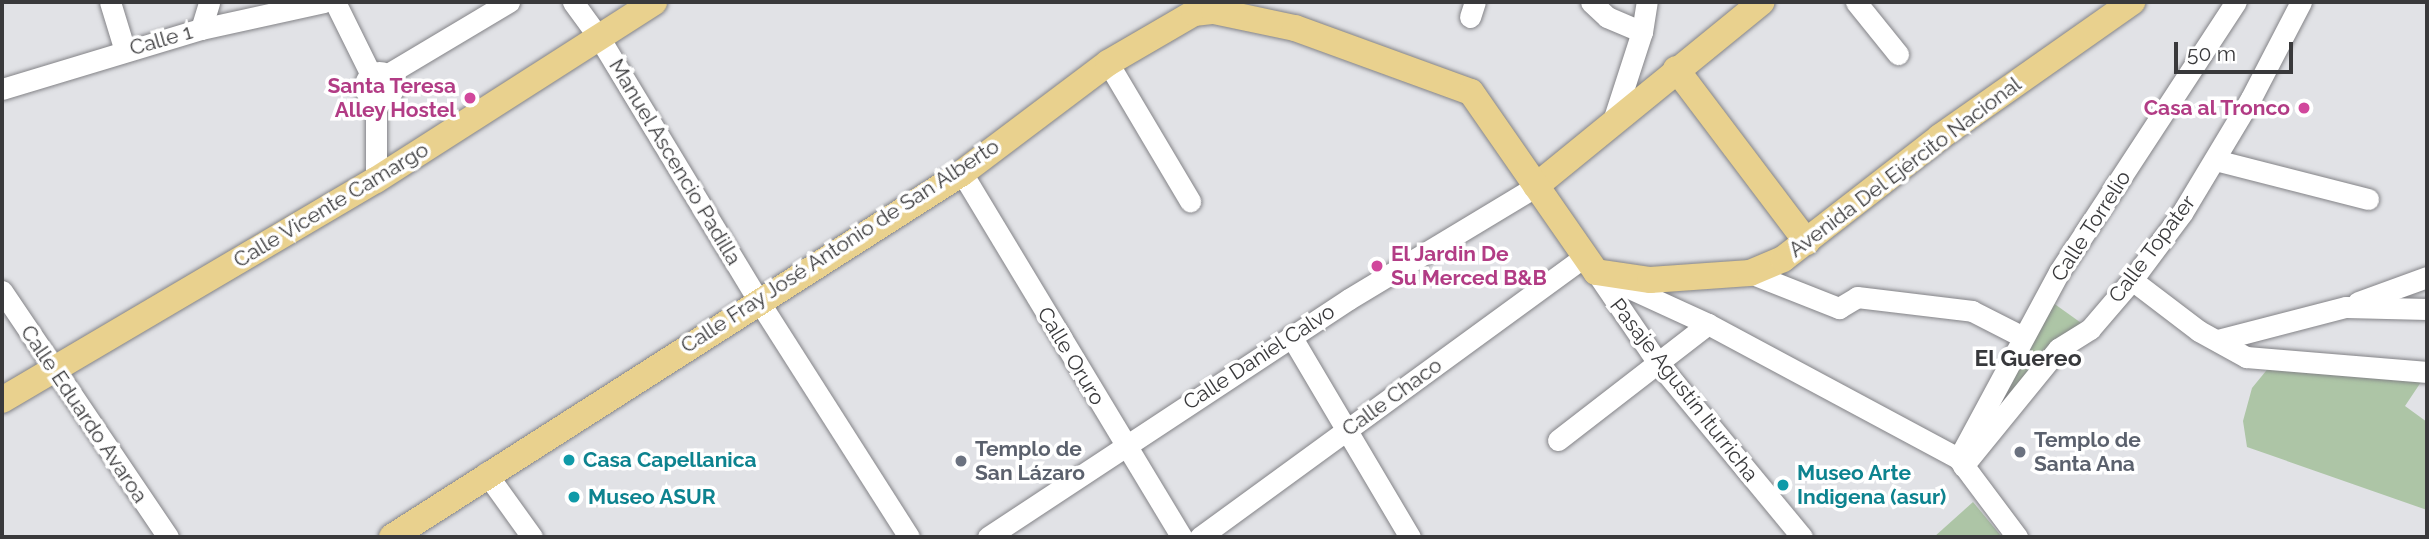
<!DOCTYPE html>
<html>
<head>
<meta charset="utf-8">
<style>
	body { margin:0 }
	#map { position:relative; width:2429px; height:539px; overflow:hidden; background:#e1e2e6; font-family:Raleway,sans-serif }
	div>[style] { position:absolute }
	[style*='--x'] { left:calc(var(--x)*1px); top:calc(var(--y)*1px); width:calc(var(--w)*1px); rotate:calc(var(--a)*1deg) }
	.green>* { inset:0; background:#adc5a6 }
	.roads { filter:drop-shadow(0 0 2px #838387) drop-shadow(0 0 2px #838387) }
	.minor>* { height:21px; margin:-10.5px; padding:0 10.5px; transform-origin:10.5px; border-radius:10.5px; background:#fff }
	.minor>.ring { margin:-10.5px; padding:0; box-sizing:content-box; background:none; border:21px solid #fff; border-radius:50% }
	.major>* { height:26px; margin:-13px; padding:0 13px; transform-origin:13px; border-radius:13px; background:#e9d18e }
	.dots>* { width:19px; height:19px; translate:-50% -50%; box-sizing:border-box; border:4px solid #fff; border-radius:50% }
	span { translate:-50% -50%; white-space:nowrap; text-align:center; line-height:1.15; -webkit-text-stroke:7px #fff; paint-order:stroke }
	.street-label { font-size:21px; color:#39393b }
	.hotel-label { font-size:21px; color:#b23c85; font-weight:700 }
	.right { translate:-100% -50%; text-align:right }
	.left { translate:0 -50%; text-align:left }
	.worship-label { font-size:21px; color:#5b616d; font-weight:700 }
	.culture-label { font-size:21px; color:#0d838f; font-weight:700 }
	.neighbourhood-label { font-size:23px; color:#37383b; font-weight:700 }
	.frame { position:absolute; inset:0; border:4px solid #39393b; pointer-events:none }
	.scale { position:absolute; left:2174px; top:42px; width:119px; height:32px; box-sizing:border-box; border:4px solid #39393b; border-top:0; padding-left:9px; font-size:21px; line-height:24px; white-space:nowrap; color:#39393b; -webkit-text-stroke:5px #fff; paint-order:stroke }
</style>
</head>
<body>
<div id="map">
	<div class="green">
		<i style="clip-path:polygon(2049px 300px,2084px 325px,1977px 438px)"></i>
		<i style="clip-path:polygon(2270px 366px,2425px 376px,2405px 406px,2427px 422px,2427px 510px,2247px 447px,2243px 421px,2252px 388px)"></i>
		<i style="clip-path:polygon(1973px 502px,2002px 537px,1934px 537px)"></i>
	</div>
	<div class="roads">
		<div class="minor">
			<i style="--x:110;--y:2;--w:51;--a:73"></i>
			<i style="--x:335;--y:2;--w:81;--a:63.7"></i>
			<i style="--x:573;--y:2;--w:46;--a:53.9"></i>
			<i style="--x:600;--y:39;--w:305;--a:58.8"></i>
			<i style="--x:758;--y:300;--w:281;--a:57.5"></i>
			<i style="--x:1591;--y:2;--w:22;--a:43"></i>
			<i style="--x:1607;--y:17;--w:38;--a:23"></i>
			<i style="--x:1856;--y:2;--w:67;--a:51.1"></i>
			<i style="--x:1470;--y:17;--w:16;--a:-72"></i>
			<i style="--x:201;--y:29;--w:28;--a:-73"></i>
			<i style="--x:1108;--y:63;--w:161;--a:59.3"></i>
			<i class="ring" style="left:365px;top:72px;width:7px;height:7px"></i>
			<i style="--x:388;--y:74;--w:141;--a:-30.8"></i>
			<i style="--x:2;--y:89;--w:208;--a:-16.8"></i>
			<i style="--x:201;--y:29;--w:126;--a:-12.4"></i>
			<i style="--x:1613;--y:121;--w:94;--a:-72"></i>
			<i style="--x:1642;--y:32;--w:30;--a:-81"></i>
			<i style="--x:2215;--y:160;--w:158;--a:14.3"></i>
			<i style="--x:962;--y:173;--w:425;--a:58.9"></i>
			<i style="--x:376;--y:180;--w:80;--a:-90"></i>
			<i style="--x:1596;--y:272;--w:110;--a:55.7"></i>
			<i style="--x:1658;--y:363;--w:226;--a:50.4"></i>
			<i style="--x:1750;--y:273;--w:96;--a:21.5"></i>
			<i style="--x:1839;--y:308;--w:21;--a:-31"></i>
			<i style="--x:1857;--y:297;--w:116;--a:6.9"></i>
			<i style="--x:1972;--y:311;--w:57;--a:27"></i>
			<i style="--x:2132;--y:280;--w:84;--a:37.3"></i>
			<i style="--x:2199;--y:331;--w:54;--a:29"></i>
			<i style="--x:2246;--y:357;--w:182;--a:4.7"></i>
			<i style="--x:1614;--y:281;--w:103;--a:24.6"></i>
			<i style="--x:1708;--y:324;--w:284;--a:28.2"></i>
			<i style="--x:1958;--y:458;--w:99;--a:53.2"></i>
			<i style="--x:2;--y:291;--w:297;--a:56"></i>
			<i style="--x:2358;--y:302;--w:73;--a:-19.9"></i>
			<i style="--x:1291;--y:336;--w:234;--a:59.4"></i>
			<i style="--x:2218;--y:340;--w:132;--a:-14.5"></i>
			<i style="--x:2346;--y:307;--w:81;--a:1.4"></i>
			<i style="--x:1558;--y:440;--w:190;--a:-37.7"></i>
			<i style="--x:1961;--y:454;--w:207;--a:-61.7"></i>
			<i style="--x:2059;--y:272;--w:323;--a:-56.8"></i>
			<i style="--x:1963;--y:466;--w:151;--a:-50.9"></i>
			<i style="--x:2058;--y:349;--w:38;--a:-32"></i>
			<i style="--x:2090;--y:329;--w:65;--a:-49.4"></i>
			<i style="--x:2132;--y:280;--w:84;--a:-53.3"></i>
			<i style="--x:2182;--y:213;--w:134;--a:-59"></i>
			<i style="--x:2251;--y:98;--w:108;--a:-62.5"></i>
			<i style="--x:486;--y:473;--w:79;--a:54.3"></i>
			<i style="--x:988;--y:537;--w:432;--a:-33.4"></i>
			<i style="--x:1349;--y:299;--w:218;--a:-31.1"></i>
			<i style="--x:1200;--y:537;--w:475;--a:-36.1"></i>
		</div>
		<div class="major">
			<i style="--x:1676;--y:69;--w:217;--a:52.9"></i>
			<i style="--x:1536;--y:186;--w:291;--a:-39.2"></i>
			<i style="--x:2;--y:400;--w:434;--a:-30.5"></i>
			<i style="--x:376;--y:180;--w:330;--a:-32.6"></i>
			<i style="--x:392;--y:537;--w:676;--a:-32.56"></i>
			<i style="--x:962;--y:173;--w:183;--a:-37"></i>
			<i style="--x:1108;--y:63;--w:99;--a:-30.2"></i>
			<i style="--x:1194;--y:13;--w:20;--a:-6"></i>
			<i style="--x:1214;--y:11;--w:83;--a:11.9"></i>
			<i style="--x:1295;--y:28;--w:187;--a:20"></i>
			<i style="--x:1471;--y:92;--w:219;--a:55.2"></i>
			<i style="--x:1596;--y:272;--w:55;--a:8.4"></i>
			<i style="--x:1650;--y:280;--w:100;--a:-4"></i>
			<i style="--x:1750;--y:273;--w:36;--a:-23"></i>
			<i style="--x:1783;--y:259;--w:199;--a:-37.8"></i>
			<i style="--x:1940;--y:137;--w:235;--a:-35.1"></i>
		</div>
	</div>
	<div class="dots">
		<i style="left:470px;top:98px;background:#d1479c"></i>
		<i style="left:2304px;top:108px;background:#d1479c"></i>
		<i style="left:1377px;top:266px;background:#d1479c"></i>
		<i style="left:2020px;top:452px;background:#6b7280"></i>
		<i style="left:569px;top:460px;background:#0f9aa8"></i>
		<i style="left:961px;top:461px;background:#6b7280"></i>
		<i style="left:1783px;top:485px;background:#0f9aa8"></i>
		<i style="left:574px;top:497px;background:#0f9aa8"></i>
	</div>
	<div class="street-label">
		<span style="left:161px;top:40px;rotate:-16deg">Calle 1</span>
		<span style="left:675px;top:162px;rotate:59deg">Manuel Ascencio Padilla</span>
		<span style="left:1905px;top:167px;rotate:-37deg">Avenida Del Ejército Nacional</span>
		<span style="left:331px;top:205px;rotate:-31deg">Calle Vicente Camargo</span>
		<span style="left:2091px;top:226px;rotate:-57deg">Calle Torrelio</span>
		<span style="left:840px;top:246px;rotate:-33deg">Calle Fray José Antonio de San Alberto</span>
		<span style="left:2152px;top:249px;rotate:-53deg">Calle Topater</span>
		<span style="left:1071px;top:356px;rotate:59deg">Calle Oruro</span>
		<span style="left:1259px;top:357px;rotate:-33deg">Calle Daniel Calvo</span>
		<span style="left:1684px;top:390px;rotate:52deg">Pasaje Agustín Iturricha</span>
		<span style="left:1392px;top:397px;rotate:-36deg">Calle Chaco</span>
		<span style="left:84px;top:414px;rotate:56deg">Calle Eduardo Avaroa</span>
	</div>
	<div class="hotel-label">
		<span class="right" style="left:456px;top:98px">Santa Teresa<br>Alley Hostel</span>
		<span class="right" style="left:2290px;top:108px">Casa al Tronco</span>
		<span class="left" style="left:1391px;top:266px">El Jardin De<br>Su Merced B&amp;B</span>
	</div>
	<div class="worship-label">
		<span class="left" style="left:2034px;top:452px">Templo de<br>Santa Ana</span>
		<span class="left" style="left:975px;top:461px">Templo de<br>San Lázaro</span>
	</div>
	<div class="culture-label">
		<span class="left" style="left:583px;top:460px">Casa Capellanica</span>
		<span class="left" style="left:1797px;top:485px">Museo Arte<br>Indigena (asur)</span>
		<span class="left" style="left:588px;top:497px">Museo ASUR</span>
	</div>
	<div class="neighbourhood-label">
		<span style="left:2028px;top:358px">El Guereo</span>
	</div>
	<div class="frame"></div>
	<div class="scale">50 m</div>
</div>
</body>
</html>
